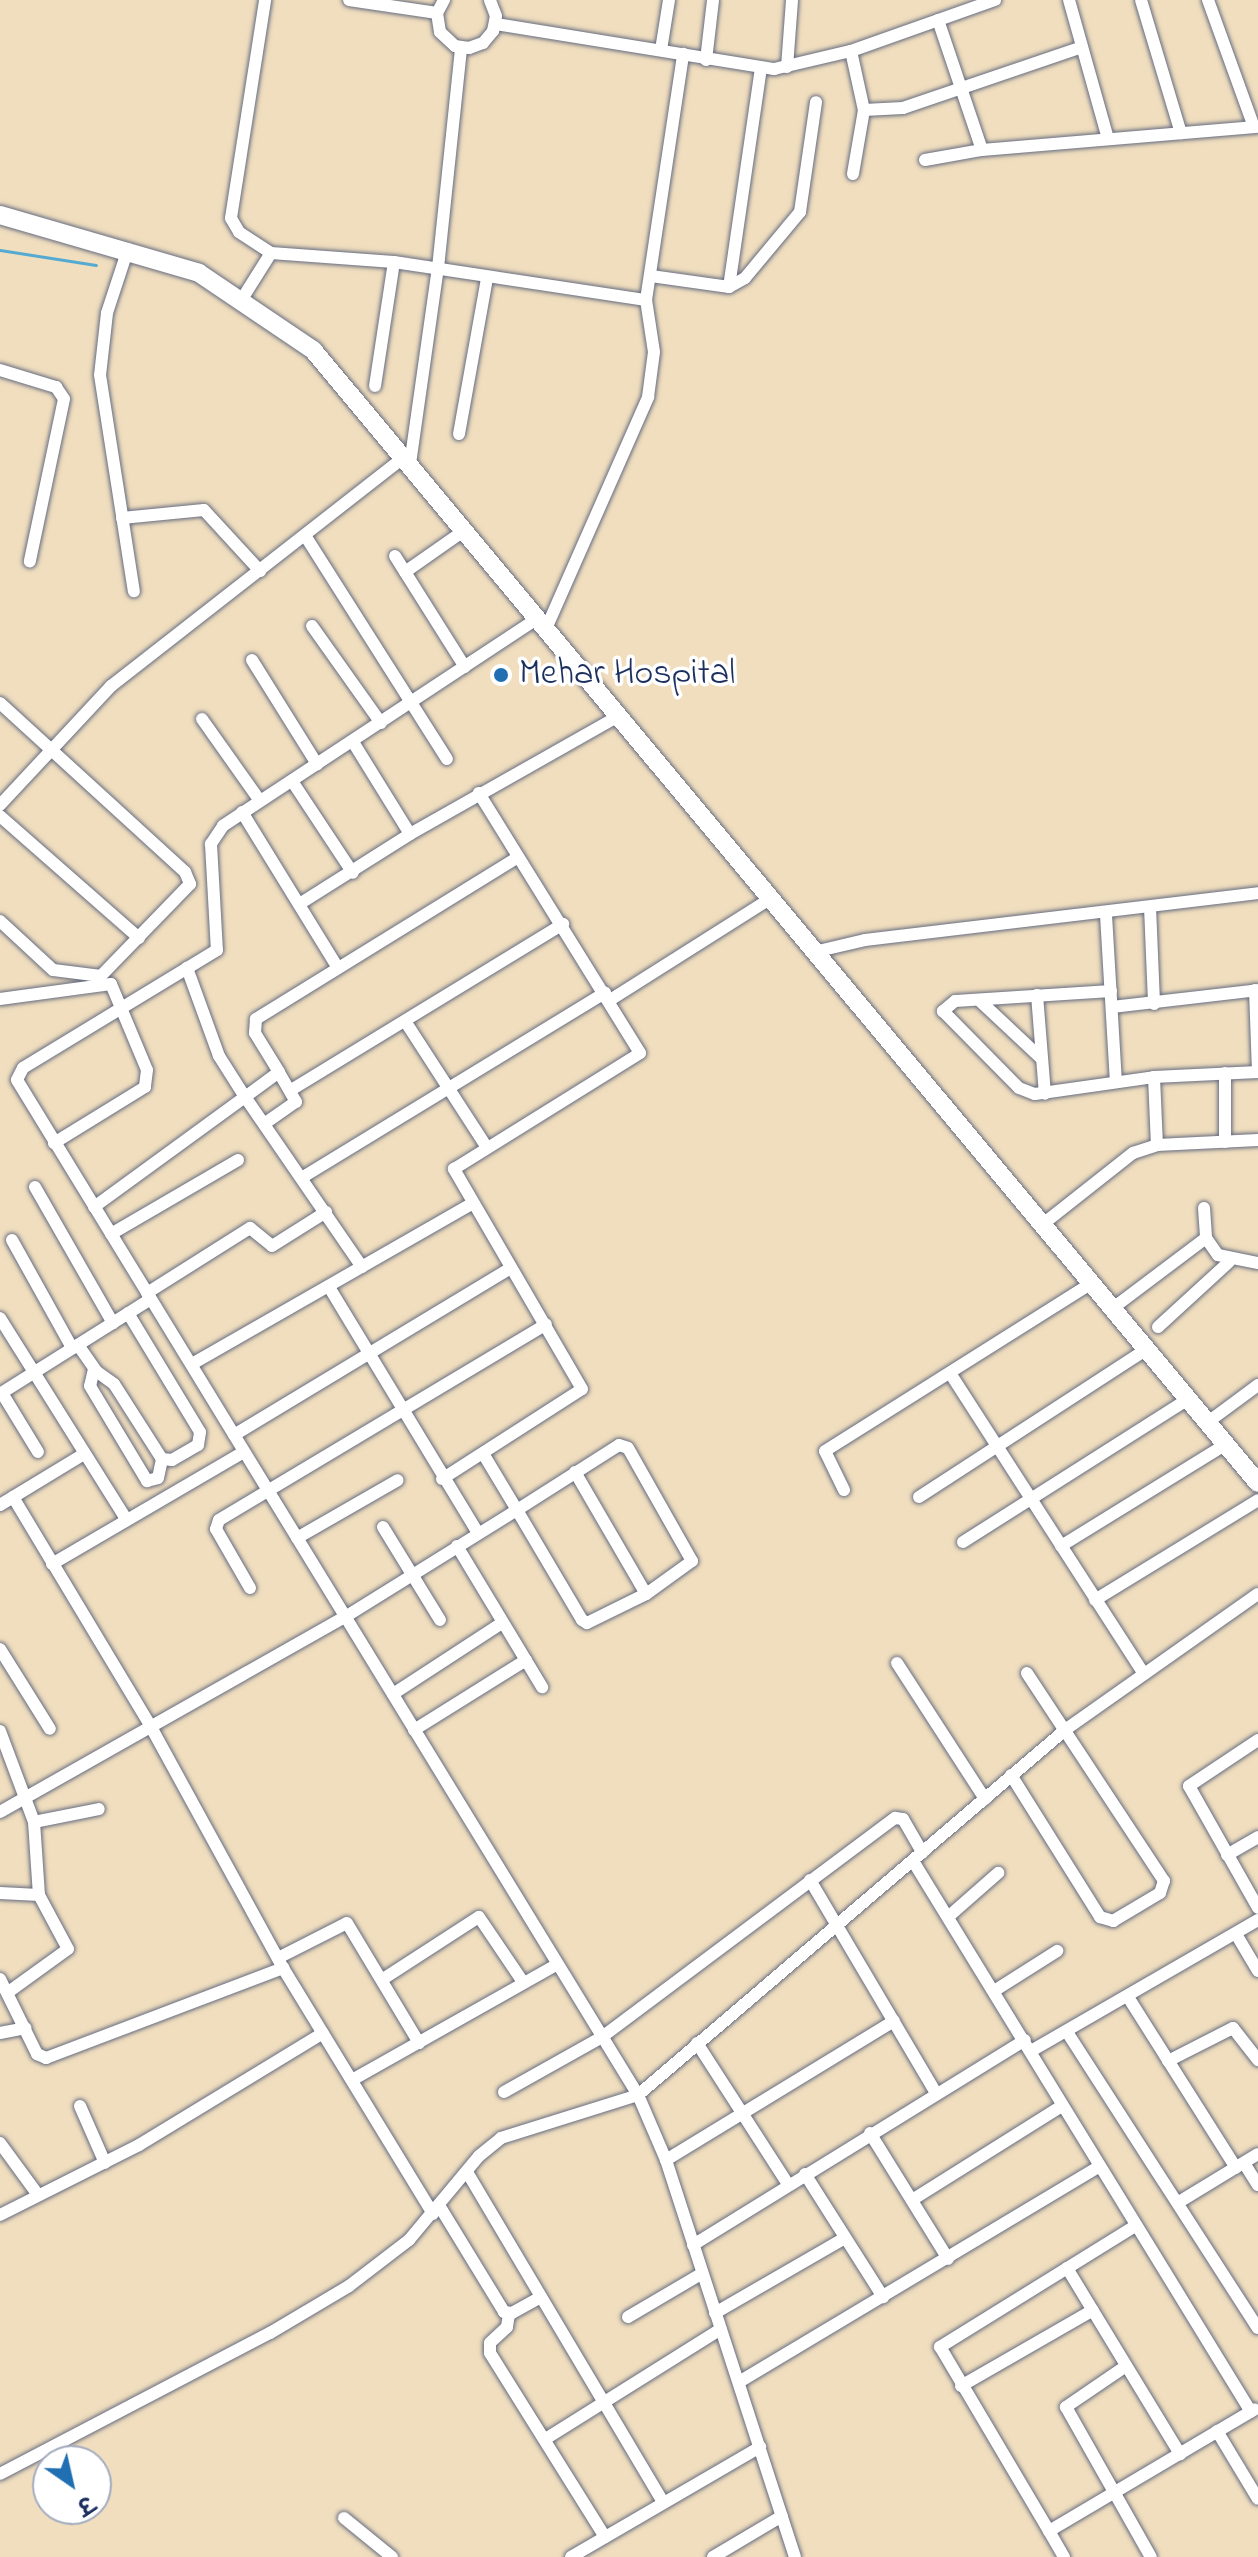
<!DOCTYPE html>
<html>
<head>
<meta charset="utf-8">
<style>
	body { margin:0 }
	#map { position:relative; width:1258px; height:2557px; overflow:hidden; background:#f0debe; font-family:"Indie Flower","Playpen Sans Deva",sans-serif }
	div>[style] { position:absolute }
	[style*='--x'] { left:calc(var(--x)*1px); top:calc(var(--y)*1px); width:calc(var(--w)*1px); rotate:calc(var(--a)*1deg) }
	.stream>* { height:3px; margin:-1.5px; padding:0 1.5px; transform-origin:1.5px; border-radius:1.5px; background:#55aad1 }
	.roads { filter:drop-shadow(0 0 2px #666c80) drop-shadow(0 0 2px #666c80) }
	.street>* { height:12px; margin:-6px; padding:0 6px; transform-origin:6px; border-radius:6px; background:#fff }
	.secondary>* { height:18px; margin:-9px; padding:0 9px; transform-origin:9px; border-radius:9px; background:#fff }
	.dots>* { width:22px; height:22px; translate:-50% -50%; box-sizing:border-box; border:4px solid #fff; border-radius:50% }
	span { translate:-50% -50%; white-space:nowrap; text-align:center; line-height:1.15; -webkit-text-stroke:7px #fff; paint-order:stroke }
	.poi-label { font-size:36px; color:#1b2f5e }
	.left { translate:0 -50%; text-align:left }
	.north { position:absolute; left:32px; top:2445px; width:80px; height:80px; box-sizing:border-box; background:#fff; border:2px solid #a4acbf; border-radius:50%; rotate:146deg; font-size:22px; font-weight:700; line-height:32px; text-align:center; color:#1b2f5e }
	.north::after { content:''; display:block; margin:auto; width:28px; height:36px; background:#1f6fb2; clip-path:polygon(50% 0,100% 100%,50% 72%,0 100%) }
</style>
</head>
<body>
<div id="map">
	<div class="stream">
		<i style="--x:0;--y:250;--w:97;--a:8.9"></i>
	</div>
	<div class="roads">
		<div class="street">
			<i style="--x:349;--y:0;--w:89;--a:8.4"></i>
			<i style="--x:444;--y:0;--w:15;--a:118"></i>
			<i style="--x:437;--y:13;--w:19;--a:81"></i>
			<i style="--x:440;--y:32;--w:21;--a:43"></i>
			<i style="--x:455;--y:46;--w:14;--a:8"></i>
			<i style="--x:469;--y:48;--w:15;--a:-20"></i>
			<i style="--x:483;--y:43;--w:16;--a:-50"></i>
			<i style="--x:493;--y:31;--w:15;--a:-79"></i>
			<i style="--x:496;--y:16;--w:17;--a:-111"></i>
			<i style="--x:1069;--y:0;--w:144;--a:74.3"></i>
			<i style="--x:1141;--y:0;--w:139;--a:73.3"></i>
			<i style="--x:1208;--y:0;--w:135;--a:70.1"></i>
			<i style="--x:938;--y:20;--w:137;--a:71.3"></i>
			<i style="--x:496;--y:24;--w:282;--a:9.2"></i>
			<i style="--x:774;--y:69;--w:79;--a:-13.2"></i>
			<i style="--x:851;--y:51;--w:153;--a:-19.5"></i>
			<i style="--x:661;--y:50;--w:51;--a:-80.9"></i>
			<i style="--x:851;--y:51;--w:60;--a:77.6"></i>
			<i style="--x:864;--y:110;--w:65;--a:99.8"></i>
			<i style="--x:706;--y:60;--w:60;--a:-83.3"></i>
			<i style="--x:787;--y:67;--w:67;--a:-85.7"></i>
			<i style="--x:864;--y:110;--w:39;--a:-3"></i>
			<i style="--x:903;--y:108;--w:189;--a:-18.8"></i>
			<i style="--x:925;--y:160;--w:58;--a:-10"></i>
			<i style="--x:982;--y:150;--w:277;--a:-4.8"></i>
			<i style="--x:128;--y:249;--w:67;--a:108.2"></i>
			<i style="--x:107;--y:313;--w:62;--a:96.4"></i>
			<i style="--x:100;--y:375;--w:219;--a:81.1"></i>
			<i style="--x:271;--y:253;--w:123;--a:4.2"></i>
			<i style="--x:394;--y:262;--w:255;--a:8.6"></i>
			<i style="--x:646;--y:300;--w:249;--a:-81.4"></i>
			<i style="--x:651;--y:276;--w:79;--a:8"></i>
			<i style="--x:729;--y:287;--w:18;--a:-29"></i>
			<i style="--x:745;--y:278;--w:86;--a:-50.2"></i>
			<i style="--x:800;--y:212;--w:111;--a:-81.7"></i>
			<i style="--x:729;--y:287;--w:221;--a:-81.7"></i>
			<i style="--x:242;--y:299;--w:54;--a:-57.8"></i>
			<i style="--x:271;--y:253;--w:38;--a:-147"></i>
			<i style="--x:239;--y:232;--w:16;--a:-120"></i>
			<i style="--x:231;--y:218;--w:221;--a:-81.1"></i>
			<i style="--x:0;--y:370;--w:59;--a:16.9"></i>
			<i style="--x:56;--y:387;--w:14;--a:56"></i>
			<i style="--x:64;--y:399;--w:166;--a:101.9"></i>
			<i style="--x:375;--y:386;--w:125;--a:-81.3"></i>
			<i style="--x:459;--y:434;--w:158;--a:-79.8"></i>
			<i style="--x:410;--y:464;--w:198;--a:-81.9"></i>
			<i style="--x:438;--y:268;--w:221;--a:-84"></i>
			<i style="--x:122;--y:518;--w:82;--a:-5.6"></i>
			<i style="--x:204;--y:510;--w:83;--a:47.4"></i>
			<i style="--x:306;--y:537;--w:263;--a:57.6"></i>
			<i style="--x:395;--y:556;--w:131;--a:57.8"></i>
			<i style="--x:405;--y:572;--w:73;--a:-35"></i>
			<i style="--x:535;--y:620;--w:374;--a:146.6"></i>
			<i style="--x:223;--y:826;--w:22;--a:124"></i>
			<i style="--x:211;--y:844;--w:106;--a:86.8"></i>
			<i style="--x:217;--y:950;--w:227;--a:148.7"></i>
			<i style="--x:23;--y:1068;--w:13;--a:117"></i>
			<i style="--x:17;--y:1080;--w:1190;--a:58.54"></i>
			<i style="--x:638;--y:2095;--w:71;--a:66.7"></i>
			<i style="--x:666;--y:2160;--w:417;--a:72"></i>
			<i style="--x:312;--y:626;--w:119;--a:54.6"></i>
			<i style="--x:545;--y:631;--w:256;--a:-66.2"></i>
			<i style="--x:648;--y:397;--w:45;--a:-82.4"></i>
			<i style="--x:654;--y:352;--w:53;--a:-98.7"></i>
			<i style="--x:252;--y:660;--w:123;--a:58"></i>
			<i style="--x:0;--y:703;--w:251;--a:42.4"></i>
			<i style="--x:185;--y:872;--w:13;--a:67"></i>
			<i style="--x:190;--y:884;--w:128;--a:134.1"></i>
			<i style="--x:101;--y:976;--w:48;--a:-172.9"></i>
			<i style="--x:53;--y:970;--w:72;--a:-137.2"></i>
			<i style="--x:202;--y:719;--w:100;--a:54.7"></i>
			<i style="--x:353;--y:742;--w:108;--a:58.2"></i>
			<i style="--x:292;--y:781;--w:110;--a:56.5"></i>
			<i style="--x:0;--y:805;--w:163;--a:-47"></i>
			<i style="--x:111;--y:686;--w:373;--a:-38"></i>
			<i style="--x:242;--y:812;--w:183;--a:58.4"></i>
			<i style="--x:0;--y:816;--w:185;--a:41.3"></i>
			<i style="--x:301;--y:903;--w:129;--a:-32.3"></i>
			<i style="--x:410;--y:834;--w:238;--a:-29.5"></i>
			<i style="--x:1150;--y:907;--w:97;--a:87.6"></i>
			<i style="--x:1106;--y:915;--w:166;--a:86.6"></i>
			<i style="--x:814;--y:952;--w:52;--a:-13.2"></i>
			<i style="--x:865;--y:940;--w:396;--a:-6.8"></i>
			<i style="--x:1255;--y:990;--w:82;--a:87.9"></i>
			<i style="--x:1111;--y:991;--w:156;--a:176.3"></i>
			<i style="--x:955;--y:1001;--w:16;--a:140"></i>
			<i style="--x:943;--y:1011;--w:108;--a:45.4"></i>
			<i style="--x:1019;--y:1088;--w:17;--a:21"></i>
			<i style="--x:1035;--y:1094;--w:120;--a:-8.1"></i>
			<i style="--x:1154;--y:1077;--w:104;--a:-2.8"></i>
			<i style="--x:1037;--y:995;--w:99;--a:85.4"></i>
			<i style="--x:0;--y:999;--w:112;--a:-7.7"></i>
			<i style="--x:111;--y:984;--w:93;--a:67.3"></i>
			<i style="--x:147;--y:1070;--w:17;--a:97"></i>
			<i style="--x:145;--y:1087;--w:107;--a:148.4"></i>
			<i style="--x:610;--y:1000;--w:189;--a:-32.3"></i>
			<i style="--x:979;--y:1000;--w:86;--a:43.1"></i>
			<i style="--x:1112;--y:1007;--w:147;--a:-6.6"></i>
			<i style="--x:405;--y:1021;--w:149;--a:57.1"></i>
			<i style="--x:1154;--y:1077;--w:68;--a:87.5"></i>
			<i style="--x:291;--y:1090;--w:319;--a:-31.4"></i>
			<i style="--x:264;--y:1124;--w:39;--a:-35"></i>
			<i style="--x:296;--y:1102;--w:34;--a:-120"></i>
			<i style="--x:1225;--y:1142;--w:69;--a:-90"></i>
			<i style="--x:303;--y:1177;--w:354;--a:-31.4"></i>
			<i style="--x:35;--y:1187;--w:157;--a:60.2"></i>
			<i style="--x:94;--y:1207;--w:187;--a:-36.1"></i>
			<i style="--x:245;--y:1097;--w:49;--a:-122.4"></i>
			<i style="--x:219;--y:1056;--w:94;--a:-110"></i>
			<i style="--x:1204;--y:1208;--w:30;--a:86"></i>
			<i style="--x:1206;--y:1238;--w:21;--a:55"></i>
			<i style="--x:1218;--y:1255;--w:41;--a:11.3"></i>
			<i style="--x:1043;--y:1224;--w:115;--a:-38.3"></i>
			<i style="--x:1133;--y:1153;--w:25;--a:-18"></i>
			<i style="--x:1157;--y:1145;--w:101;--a:-2.8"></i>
			<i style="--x:111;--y:1234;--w:147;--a:-30.2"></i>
			<i style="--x:12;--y:1240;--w:124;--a:60.9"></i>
			<i style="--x:362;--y:1267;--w:206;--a:-124.5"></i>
			<i style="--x:245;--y:1097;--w:42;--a:-36.3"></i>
			<i style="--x:279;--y:1072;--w:46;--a:-121.6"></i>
			<i style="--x:255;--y:1033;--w:14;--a:-86"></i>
			<i style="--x:256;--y:1019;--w:308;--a:-31.7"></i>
			<i style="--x:329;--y:1287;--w:288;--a:58.8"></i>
			<i style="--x:147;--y:1293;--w:122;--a:-32.3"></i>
			<i style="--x:250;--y:1228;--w:28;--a:39"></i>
			<i style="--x:272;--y:1246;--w:64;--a:-32.2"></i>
			<i style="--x:1113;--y:1308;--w:116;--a:-37"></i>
			<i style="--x:0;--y:1318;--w:237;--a:57.9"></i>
			<i style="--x:1158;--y:1327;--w:96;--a:-42.5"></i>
			<i style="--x:78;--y:1345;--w:32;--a:55"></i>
			<i style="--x:96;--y:1371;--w:22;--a:36"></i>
			<i style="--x:114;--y:1384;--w:89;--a:57.4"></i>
			<i style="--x:162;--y:1459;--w:10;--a:6"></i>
			<i style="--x:172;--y:1460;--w:30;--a:-30"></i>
			<i style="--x:198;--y:1445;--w:13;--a:-81"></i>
			<i style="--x:200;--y:1432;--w:139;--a:-121.2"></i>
			<i style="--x:192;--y:1364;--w:322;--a:-29.8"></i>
			<i style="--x:94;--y:1369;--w:17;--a:103"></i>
			<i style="--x:90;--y:1386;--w:111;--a:59"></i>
			<i style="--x:147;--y:1481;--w:11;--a:-15"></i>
			<i style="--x:158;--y:1478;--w:19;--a:-78"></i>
			<i style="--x:950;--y:1373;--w:358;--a:57.2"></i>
			<i style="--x:2;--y:1393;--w:69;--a:58.6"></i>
			<i style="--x:0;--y:1394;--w:178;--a:-32.2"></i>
			<i style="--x:1208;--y:1422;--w:62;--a:-36.5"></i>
			<i style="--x:234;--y:1435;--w:323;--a:-31.1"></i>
			<i style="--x:575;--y:1472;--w:141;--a:59.8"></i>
			<i style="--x:442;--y:1479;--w:166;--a:-32.7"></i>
			<i style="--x:582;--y:1389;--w:255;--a:-120.2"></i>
			<i style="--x:454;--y:1169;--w:219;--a:-31.9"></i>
			<i style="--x:640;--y:1053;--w:306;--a:-121.8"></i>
			<i style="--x:844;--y:1490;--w:43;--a:-116"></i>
			<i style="--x:825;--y:1451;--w:315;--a:-32.2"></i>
			<i style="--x:13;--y:1497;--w:268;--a:59"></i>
			<i style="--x:151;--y:1727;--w:275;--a:61.3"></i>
			<i style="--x:283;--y:1968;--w:288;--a:58.6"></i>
			<i style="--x:919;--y:1497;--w:272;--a:-33"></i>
			<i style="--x:0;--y:1505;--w:98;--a:-31.3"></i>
			<i style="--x:383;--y:1527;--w:109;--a:58.5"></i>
			<i style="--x:297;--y:1538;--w:116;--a:-29.9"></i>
			<i style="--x:963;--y:1542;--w:267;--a:-32.4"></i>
			<i style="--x:457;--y:1546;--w:165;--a:58.9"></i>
			<i style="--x:1061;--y:1546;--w:194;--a:-31.7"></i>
			<i style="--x:52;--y:1564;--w:222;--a:-30.3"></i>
			<i style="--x:250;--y:1588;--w:68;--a:-120"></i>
			<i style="--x:216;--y:1529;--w:9;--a:-72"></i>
			<i style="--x:219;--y:1520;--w:381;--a:-30.9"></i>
			<i style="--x:1095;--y:1600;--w:191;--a:-31.5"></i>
			<i style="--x:0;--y:1649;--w:94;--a:58"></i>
			<i style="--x:897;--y:1663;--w:162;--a:57.1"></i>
			<i style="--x:393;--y:1694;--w:130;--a:-33.1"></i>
			<i style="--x:414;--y:1730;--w:132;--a:-32"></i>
			<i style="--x:0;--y:1731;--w:97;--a:69.5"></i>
			<i style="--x:34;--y:1822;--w:73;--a:86.1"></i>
			<i style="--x:39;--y:1895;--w:61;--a:61.8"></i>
			<i style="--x:68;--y:1949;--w:72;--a:144.1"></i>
			<i style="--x:1258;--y:1740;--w:83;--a:146.3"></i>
			<i style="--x:1189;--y:1786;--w:140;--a:60.5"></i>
			<i style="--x:1011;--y:1775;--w:168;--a:57.9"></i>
			<i style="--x:1100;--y:1917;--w:14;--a:17"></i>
			<i style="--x:1113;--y:1921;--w:55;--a:-30.8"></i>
			<i style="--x:1160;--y:1893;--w:13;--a:-72"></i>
			<i style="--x:1164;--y:1881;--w:249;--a:-123.4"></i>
			<i style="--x:0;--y:1812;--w:396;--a:-29.5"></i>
			<i style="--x:345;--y:1617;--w:203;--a:-31.9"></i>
			<i style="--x:517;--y:1510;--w:121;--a:-32.5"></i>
			<i style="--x:619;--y:1445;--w:9;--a:18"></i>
			<i style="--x:628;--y:1448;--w:130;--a:60.5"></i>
			<i style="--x:692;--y:1561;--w:57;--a:144.3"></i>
			<i style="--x:646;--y:1594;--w:66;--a:153.8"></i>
			<i style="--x:587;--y:1623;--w:6;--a:-149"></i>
			<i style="--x:582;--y:1620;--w:128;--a:-120.6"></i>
			<i style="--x:517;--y:1510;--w:64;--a:-121"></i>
			<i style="--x:34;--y:1822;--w:66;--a:-11.3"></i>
			<i style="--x:1227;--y:1855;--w:36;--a:-30"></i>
			<i style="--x:913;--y:1861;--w:646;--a:58.47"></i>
			<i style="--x:810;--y:1880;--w:247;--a:59.4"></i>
			<i style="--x:0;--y:1893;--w:39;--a:3"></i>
			<i style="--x:948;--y:1917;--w:67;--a:-41.3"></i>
			<i style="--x:1236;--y:1934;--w:43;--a:59.3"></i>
			<i style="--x:278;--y:1958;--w:77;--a:-26.9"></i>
			<i style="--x:347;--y:1923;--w:140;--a:59"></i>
			<i style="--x:0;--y:1979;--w:84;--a:63.7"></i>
			<i style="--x:37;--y:2054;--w:10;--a:24"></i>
			<i style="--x:46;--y:2058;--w:254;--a:-20.8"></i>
			<i style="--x:383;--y:1979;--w:114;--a:-32.9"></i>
			<i style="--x:479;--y:1917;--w:78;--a:55.9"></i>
			<i style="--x:994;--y:1991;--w:75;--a:-32.4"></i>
			<i style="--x:1128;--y:1997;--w:202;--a:57.7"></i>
			<i style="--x:1067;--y:2032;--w:352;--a:57.2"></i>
			<i style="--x:0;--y:2033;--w:26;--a:-11"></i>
			<i style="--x:697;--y:2043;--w:168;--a:57.2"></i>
			<i style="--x:1031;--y:2051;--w:262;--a:-30"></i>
			<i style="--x:1168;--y:2061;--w:73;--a:-26.9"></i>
			<i style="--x:1233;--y:2028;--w:41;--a:52"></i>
			<i style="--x:352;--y:2080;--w:236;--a:-29.4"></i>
			<i style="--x:504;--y:2092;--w:112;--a:-29.3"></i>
			<i style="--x:602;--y:2037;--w:366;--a:-36.8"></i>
			<i style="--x:895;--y:1818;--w:8;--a:7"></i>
			<i style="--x:903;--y:1819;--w:39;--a:60"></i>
			<i style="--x:80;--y:2106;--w:62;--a:66.3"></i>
			<i style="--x:870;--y:2133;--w:148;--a:58.2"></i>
			<i style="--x:0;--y:2143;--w:64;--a:53.8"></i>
			<i style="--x:666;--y:2160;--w:267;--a:-31.4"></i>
			<i style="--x:1244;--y:2163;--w:26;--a:58"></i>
			<i style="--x:467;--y:2172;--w:384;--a:59.3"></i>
			<i style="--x:805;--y:2174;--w:146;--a:57.6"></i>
			<i style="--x:912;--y:2200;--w:177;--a:-32.1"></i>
			<i style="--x:1179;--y:2202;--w:92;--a:-31.3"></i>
			<i style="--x:440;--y:2207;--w:123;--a:58.6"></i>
			<i style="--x:504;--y:2312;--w:8;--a:7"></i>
			<i style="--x:512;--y:2313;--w:33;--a:-29"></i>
			<i style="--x:0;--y:2215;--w:156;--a:-26.7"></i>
			<i style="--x:139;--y:2145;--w:215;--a:-31.3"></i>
			<i style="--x:693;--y:2245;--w:390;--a:-31.7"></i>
			<i style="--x:1067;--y:2268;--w:218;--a:58.7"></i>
			<i style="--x:715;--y:2313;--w:150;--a:-30"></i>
			<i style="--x:509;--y:2314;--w:13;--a:99"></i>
			<i style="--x:507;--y:2327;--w:23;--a:137"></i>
			<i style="--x:490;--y:2343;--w:10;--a:90"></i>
			<i style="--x:490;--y:2353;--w:217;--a:58"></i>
			<i style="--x:628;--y:2317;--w:85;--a:-30.5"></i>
			<i style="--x:1126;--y:2366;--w:73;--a:145.7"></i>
			<i style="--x:1066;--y:2407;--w:172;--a:60.5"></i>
			<i style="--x:739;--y:2382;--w:418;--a:-30.9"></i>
			<i style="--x:961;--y:2386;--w:152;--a:-29.9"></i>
			<i style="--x:1217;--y:2431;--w:79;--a:58.9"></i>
			<i style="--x:547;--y:2438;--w:205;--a:-32.1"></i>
			<i style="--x:0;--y:2474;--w:305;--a:-27.6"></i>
			<i style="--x:270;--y:2333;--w:92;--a:-30.7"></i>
			<i style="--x:349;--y:2286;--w:76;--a:-37.5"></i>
			<i style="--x:409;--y:2240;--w:109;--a:-50.2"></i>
			<i style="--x:479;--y:2156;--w:28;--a:-39"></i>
			<i style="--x:501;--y:2138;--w:144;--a:-17.4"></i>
			<i style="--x:638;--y:2095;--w:562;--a:-40.52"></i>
			<i style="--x:1065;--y:1730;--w:236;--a:-35.2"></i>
			<i style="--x:344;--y:2518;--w:62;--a:39.1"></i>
			<i style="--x:1049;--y:2531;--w:214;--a:-120.6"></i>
			<i style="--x:940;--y:2347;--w:229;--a:-31.8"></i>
			<i style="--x:571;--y:2557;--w:219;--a:-30.2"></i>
			<i style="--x:713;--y:2557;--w:80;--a:-30.7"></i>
			<i style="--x:1064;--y:2557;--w:30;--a:-120"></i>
			<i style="--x:1049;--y:2531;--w:239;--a:-30.6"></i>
		</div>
		<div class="secondary">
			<i style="--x:0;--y:215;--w:207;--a:16.2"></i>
			<i style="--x:199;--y:273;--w:138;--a:34"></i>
			<i style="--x:313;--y:350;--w:1475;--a:50.17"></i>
		</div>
	</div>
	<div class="dots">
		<i style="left:501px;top:675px;background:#1f6fb2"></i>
	</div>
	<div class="poi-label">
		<span class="left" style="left:519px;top:675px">Mehar Hospital</span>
	</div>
	<div class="north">उ</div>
</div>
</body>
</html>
